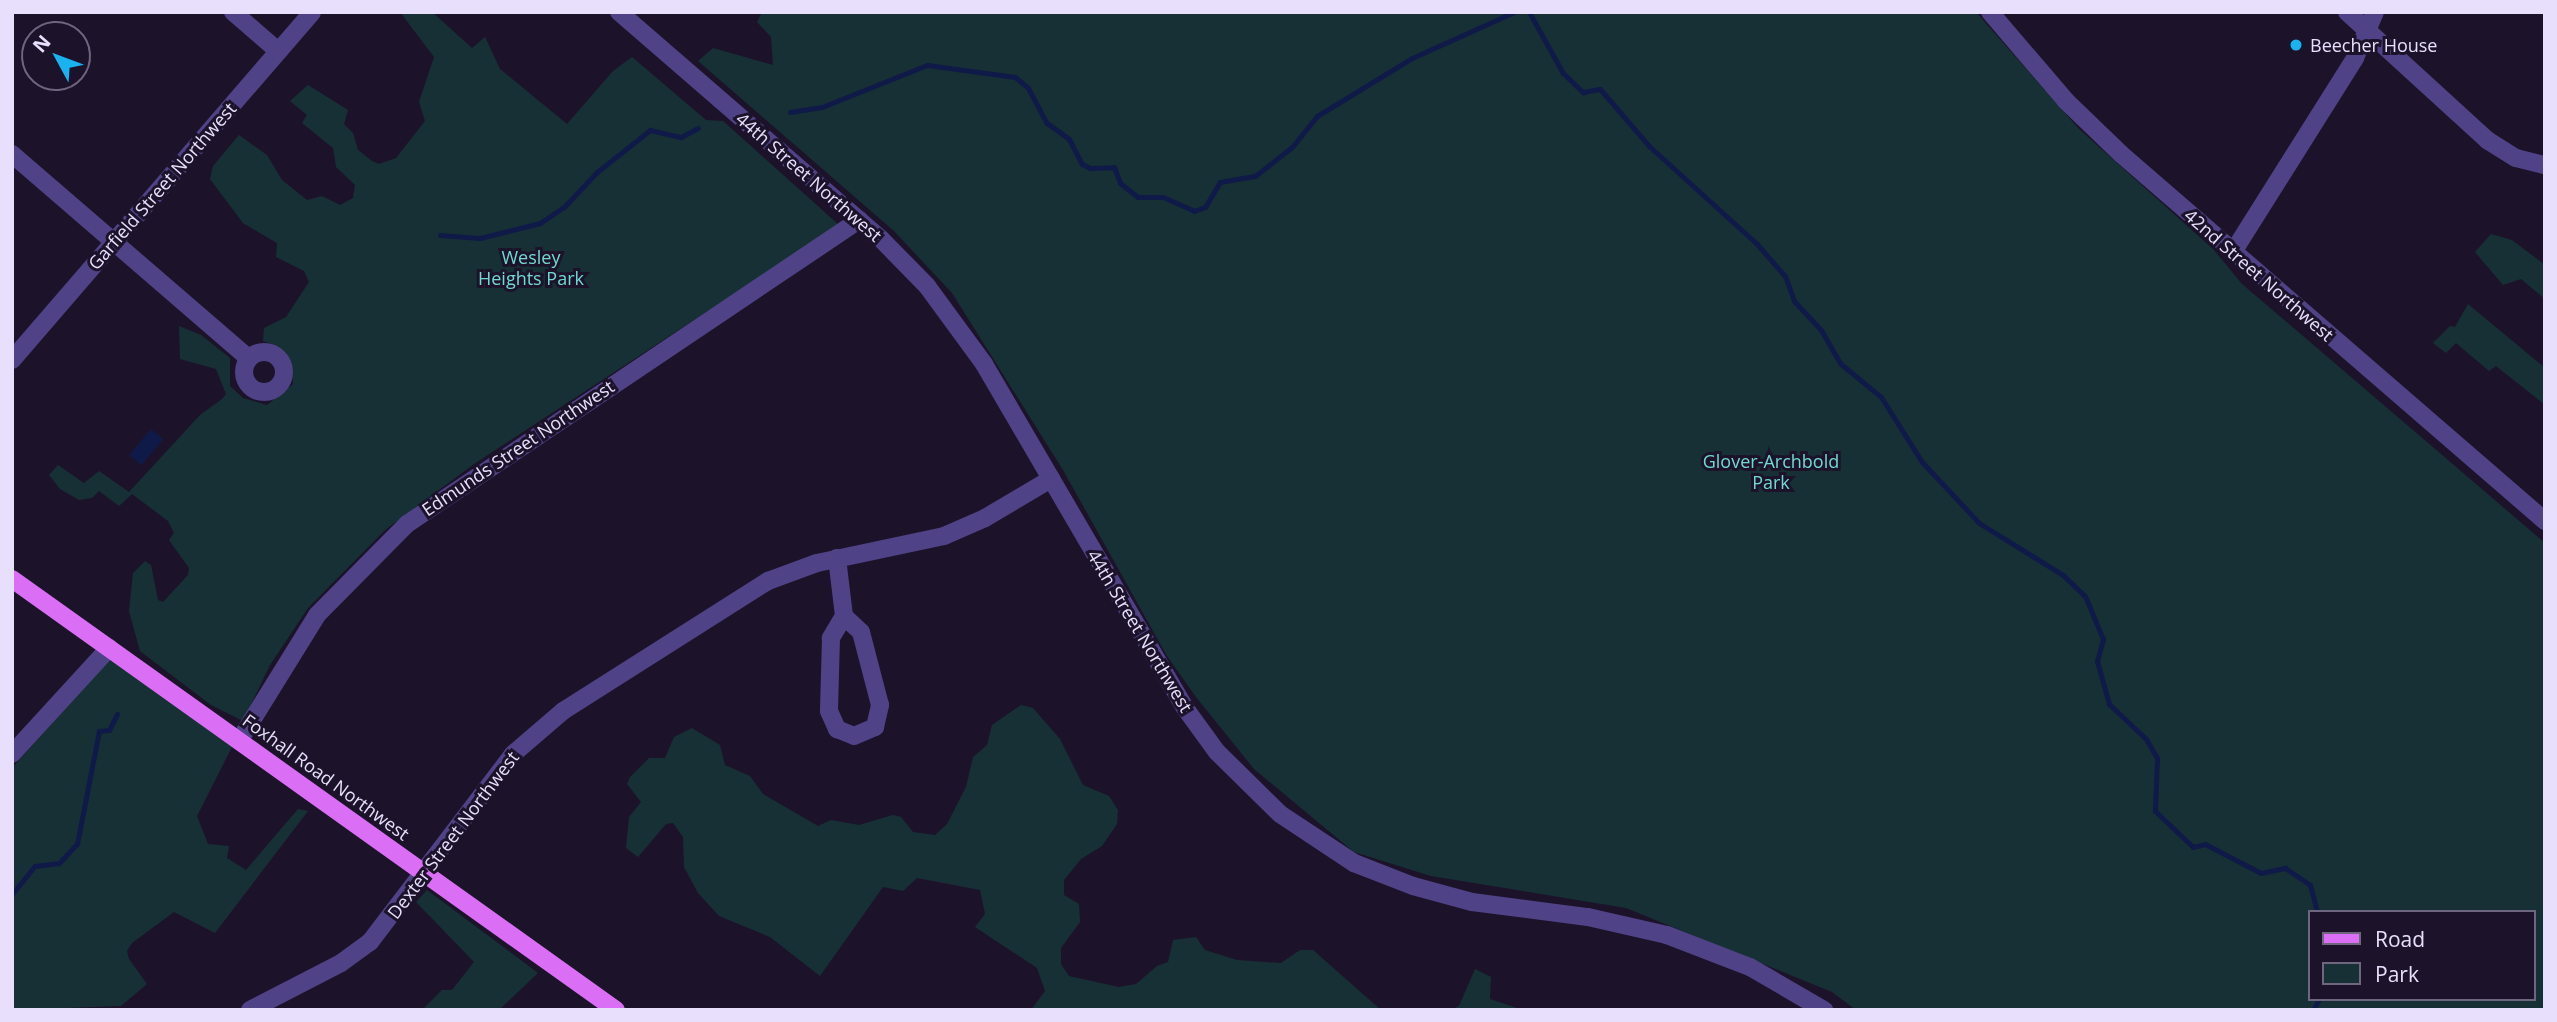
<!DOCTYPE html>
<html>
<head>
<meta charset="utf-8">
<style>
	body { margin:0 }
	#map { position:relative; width:2557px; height:1022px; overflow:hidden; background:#1c132b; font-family:"Open Sans",sans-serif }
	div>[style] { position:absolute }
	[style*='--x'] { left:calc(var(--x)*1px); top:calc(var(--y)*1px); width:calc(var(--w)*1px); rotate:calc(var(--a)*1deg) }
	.green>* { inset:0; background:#173035 }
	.water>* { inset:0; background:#0f1a48; transform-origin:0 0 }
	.stream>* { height:5px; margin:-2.5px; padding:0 2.5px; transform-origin:2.5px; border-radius:2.5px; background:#0f1a48 }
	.minor>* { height:18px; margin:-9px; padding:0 9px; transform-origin:9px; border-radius:9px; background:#504286 }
	.minor>.ring { margin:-9px; padding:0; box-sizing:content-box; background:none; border:18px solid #504286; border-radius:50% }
	.major>* { height:18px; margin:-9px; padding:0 9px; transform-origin:9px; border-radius:9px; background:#da6ef5 }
	.dots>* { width:19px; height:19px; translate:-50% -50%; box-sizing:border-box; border:4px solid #1c132b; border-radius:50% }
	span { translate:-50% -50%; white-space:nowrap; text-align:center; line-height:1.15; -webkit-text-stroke:6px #1c132b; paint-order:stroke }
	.poi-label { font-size:18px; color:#e8dffd }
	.left { translate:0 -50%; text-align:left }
	.street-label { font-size:18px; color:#e8dffd }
	.park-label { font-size:18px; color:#6fdad2 }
	.frame { position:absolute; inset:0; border:14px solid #e8dffd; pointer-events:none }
	.legend { position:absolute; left:2308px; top:910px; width:228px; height:91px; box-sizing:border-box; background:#1c132b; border:2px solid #6e657f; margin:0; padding:9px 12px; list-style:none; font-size:21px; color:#e8dffd }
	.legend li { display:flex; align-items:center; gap:14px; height:35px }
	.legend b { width:35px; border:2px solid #6e657f }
	.north { position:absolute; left:21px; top:21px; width:70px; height:70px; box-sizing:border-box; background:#1c132b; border:2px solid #6e657f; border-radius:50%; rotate:311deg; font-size:19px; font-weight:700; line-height:28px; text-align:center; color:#e8dffd }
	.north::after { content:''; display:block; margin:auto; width:24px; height:32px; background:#19b4ef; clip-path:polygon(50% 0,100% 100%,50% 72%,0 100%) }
</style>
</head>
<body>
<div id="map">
	<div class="green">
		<i style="clip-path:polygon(400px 12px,432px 12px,472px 48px,485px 37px,500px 69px,567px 124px,613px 71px,632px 57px,706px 120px,723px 121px,839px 225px,474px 464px,385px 530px,308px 608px,270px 665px,243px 721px,211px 705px,140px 651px,129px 611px,133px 573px,145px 561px,151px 565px,158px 600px,163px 602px,188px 575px,189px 568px,169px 540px,174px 533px,168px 521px,132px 494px,119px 506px,99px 491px,92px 498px,79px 500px,60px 489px,49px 475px,58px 465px,84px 483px,99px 471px,129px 492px,200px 415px,222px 399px,226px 394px,216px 369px,180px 359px,179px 326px,201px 335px,230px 358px,230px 386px,243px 398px,267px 405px,293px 384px,291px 361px,275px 345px,263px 341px,264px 328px,286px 317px,309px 282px,304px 271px,276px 257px,277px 243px,243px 223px,210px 179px,213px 166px,239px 135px,267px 155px,282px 180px,307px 200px,322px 196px,340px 205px,353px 198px,355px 185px,336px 167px,333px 148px,302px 123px,307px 115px,290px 101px,308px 85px,348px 110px,344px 124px,353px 133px,358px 150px,372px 161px,379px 164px,396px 158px,425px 121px,419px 102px,434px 57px)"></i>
		<i style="clip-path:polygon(evenodd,762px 12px,1976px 12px,2079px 129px,2213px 249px,2242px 284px,2545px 543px,2545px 1010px,1856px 1010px,1832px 992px,1626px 908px,1431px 876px,1354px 852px,1254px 769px,1196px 697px,1167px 656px,1063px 470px,952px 293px,894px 231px,698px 61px,713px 48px,773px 65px,771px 37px,757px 22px,762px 12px,2310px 912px,2534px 912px,2534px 999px,2310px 999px,2310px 912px)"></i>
		<i style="clip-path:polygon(2491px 234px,2512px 240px,2545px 265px,2545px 299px,2521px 279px,2503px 285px,2475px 252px)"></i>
		<i style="clip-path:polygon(2468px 304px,2545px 368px,2545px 405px,2496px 366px,2489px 371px,2456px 343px,2446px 353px,2433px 343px,2450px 326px,2455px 327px)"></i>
		<i style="clip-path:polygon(118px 650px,234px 743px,197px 816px,208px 844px,229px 846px,227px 858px,246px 870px,298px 809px,308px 811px,215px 933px,174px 912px,132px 943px,127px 951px,129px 959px,147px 984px,121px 1006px,12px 1010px,12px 768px)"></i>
		<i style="clip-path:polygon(1021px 705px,1033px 708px,1060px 739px,1083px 785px,1109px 796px,1118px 810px,1117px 824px,1102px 846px,1081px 859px,1064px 880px,1064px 895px,1079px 904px,1080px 922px,1061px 948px,1061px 964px,1069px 976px,1119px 987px,1136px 984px,1157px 966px,1168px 962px,1173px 940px,1196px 937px,1205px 950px,1237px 960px,1281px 963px,1300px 950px,1313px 950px,1381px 1010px,1031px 1010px,1045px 991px,1037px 968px,975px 927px,985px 914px,980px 890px,917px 878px,903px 891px,883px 887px,820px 976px,770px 937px,719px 916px,698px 893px,684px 867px,683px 837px,673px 823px,666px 824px,638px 857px,626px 848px,629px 817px,641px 802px,627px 784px,630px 777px,649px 758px,665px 758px,674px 737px,692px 728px,720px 745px,725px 765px,750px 776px,763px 794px,818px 826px,831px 820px,859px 825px,893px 815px,901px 817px,913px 832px,935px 835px,947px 824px,966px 787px,973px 757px,987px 745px,992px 725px)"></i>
		<i style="clip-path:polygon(427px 890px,538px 973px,499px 1010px,422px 1010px,442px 990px,452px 990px,474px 962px,416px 902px)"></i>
		<i style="clip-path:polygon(1475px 969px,1491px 977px,1490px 999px,1523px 1010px,1450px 1010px,1459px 1006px)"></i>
	</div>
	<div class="water">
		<i style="left:151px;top:429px;width:16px;height:34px;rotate:40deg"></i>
	</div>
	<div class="stream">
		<i style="--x:1529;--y:12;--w:70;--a:60.9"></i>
		<i style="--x:1563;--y:73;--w:28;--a:44"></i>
		<i style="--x:1583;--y:92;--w:17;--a:-10"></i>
		<i style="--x:1600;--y:89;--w:75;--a:49.3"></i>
		<i style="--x:1649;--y:146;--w:144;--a:42.2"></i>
		<i style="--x:1756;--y:243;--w:44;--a:48.7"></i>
		<i style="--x:1785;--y:276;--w:27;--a:70"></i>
		<i style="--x:1794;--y:301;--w:40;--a:47"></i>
		<i style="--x:1821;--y:330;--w:39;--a:60"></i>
		<i style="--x:1841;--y:364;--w:52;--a:39.5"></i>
		<i style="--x:1881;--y:397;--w:77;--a:57.8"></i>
		<i style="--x:1922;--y:462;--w:83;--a:46.9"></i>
		<i style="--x:1979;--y:523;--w:99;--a:31.8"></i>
		<i style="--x:2063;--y:575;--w:30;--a:44"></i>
		<i style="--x:2085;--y:596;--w:47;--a:67.3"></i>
		<i style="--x:2103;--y:639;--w:23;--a:105"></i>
		<i style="--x:2097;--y:661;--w:45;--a:74.4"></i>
		<i style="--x:2109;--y:704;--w:51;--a:43.4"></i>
		<i style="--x:2146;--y:739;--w:22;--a:60"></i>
		<i style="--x:2157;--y:758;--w:53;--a:92.2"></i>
		<i style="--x:2155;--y:811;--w:52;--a:43.5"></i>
		<i style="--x:2193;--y:847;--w:12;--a:-14"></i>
		<i style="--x:2205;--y:844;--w:63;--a:27.4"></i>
		<i style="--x:2261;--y:873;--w:25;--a:-12"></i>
		<i style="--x:2285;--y:868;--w:30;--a:34"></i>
		<i style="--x:2310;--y:885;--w:28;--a:75"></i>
		<i style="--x:790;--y:112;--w:32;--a:-9"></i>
		<i style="--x:822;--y:107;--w:113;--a:-21.8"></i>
		<i style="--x:927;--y:65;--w:89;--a:7.8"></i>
		<i style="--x:1015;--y:77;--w:17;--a:40"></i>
		<i style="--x:1028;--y:88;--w:40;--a:62"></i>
		<i style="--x:1047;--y:123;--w:27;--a:36"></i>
		<i style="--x:1069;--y:139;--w:28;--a:63"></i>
		<i style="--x:1082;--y:164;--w:9;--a:27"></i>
		<i style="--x:1090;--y:168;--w:24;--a:-2"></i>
		<i style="--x:1114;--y:167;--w:17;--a:69"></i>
		<i style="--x:1120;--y:183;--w:23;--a:38"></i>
		<i style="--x:1138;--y:197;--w:25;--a:0"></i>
		<i style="--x:1163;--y:197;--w:34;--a:24"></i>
		<i style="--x:1194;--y:211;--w:12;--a:-20"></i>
		<i style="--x:1205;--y:207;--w:29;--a:-59"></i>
		<i style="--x:1220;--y:182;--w:36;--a:-10"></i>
		<i style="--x:1255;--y:176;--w:47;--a:-38.1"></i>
		<i style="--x:1292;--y:147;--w:40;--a:-51"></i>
		<i style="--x:1317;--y:116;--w:111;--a:-31.4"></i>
		<i style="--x:1412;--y:58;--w:112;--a:-24.3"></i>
		<i style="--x:440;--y:235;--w:40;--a:4.3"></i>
		<i style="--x:480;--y:238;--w:62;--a:-14"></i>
		<i style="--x:540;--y:223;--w:29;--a:-34"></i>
		<i style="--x:564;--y:207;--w:48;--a:-46.7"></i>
		<i style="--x:597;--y:172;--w:68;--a:-38.4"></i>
		<i style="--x:650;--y:130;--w:32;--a:13"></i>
		<i style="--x:681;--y:137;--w:19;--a:-28"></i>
		<i style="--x:12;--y:894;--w:36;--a:-51"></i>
		<i style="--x:35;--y:866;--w:24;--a:-7"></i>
		<i style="--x:59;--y:863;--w:26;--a:-47"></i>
		<i style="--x:77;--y:844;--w:115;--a:-79"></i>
		<i style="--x:99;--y:731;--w:10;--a:-6"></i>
		<i style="--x:109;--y:730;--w:18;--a:-63"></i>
		<i style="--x:2313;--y:1010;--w:13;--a:-61"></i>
	</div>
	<div class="minor">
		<i style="--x:233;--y:12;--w:60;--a:40.9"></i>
		<i style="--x:619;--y:12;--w:347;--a:40.9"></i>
		<i style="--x:881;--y:239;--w:66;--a:45.6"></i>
		<i style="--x:927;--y:286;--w:97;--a:53.8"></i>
		<i style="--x:984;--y:364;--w:398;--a:59.7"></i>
		<i style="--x:1185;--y:708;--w:54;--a:54"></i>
		<i style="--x:1217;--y:752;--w:88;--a:44.5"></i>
		<i style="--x:1280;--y:814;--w:89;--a:33.5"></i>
		<i style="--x:1354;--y:863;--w:63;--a:21.3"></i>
		<i style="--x:1413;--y:886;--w:61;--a:15.2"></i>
		<i style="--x:1472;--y:902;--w:117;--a:7.4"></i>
		<i style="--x:1588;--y:917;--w:81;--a:12.8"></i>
		<i style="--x:1667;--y:935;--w:89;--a:21.1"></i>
		<i style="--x:1750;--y:967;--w:86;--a:30.2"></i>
		<i style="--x:1990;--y:12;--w:117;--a:49.5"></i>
		<i style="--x:2066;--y:101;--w:76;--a:43.9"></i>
		<i style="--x:2121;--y:154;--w:561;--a:40.88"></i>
		<i style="--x:2347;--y:12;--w:190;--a:42.4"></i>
		<i style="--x:2487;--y:140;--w:34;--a:32"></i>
		<i style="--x:2516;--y:158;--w:30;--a:14"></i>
		<i style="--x:12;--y:154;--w:312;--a:40.8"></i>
		<i style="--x:2233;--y:252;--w:229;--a:-57.8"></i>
		<i style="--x:2355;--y:58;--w:50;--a:-66.5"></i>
		<i class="ring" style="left:244px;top:352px;width:22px;height:22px"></i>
		<i style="--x:12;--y:360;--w:459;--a:-49.2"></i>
		<i style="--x:837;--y:558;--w:58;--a:83.1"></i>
		<i style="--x:844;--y:616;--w:26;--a:121"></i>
		<i style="--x:831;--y:638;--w:73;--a:91.6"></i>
		<i style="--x:829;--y:711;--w:20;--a:66"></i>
		<i style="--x:837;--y:729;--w:18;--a:22"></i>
		<i style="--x:854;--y:736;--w:23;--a:-23"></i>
		<i style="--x:875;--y:727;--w:23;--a:-77"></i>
		<i style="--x:880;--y:705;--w:75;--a:-104.6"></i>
		<i style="--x:861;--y:632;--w:23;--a:-137"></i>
		<i style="--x:239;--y:741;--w:148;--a:-58.2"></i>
		<i style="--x:317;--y:615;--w:128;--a:-45.3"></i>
		<i style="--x:407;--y:524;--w:545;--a:-33.92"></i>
		<i style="--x:12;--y:754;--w:144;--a:-47.5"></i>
		<i style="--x:250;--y:1010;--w:102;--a:-27.3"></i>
		<i style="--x:341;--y:963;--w:36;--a:-36"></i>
		<i style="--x:370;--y:942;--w:236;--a:-52.7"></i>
		<i style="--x:513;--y:754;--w:66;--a:-40.7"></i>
		<i style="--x:563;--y:711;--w:243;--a:-32.4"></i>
		<i style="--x:768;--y:581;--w:52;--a:-20.2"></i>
		<i style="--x:817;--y:563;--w:130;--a:-12"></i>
		<i style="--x:944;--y:536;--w:45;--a:-23.7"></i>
		<i style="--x:985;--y:518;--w:77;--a:-30.6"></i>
	</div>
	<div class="major">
		<i style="--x:12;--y:579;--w:742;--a:35.51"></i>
	</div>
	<div class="dots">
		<i style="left:2296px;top:45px;background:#19b4ef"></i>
	</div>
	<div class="poi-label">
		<span class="left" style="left:2310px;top:45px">Beecher House</span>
	</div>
	<div class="street-label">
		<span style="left:809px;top:177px;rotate:41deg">44th Street Northwest</span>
		<span style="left:162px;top:186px;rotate:-49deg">Garfield Street Northwest</span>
		<span style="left:2259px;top:275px;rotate:41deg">42nd Street Northwest</span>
		<span style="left:518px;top:448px;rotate:-34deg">Edmunds Street Northwest</span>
		<span style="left:1140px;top:631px;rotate:59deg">44th Street Northwest</span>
		<span style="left:326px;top:777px;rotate:36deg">Foxhall Road Northwest</span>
		<span style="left:453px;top:835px;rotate:-53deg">Dexter Street Northwest</span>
	</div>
	<div class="park-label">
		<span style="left:531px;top:268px">Wesley<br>Heights Park</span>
		<span style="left:1771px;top:472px">Glover-Archbold<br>Park</span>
	</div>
	<div class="frame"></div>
	<ul class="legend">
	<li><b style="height:9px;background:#da6ef5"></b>Road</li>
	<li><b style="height:19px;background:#173035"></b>Park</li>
	</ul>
	<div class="north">N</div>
</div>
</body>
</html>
